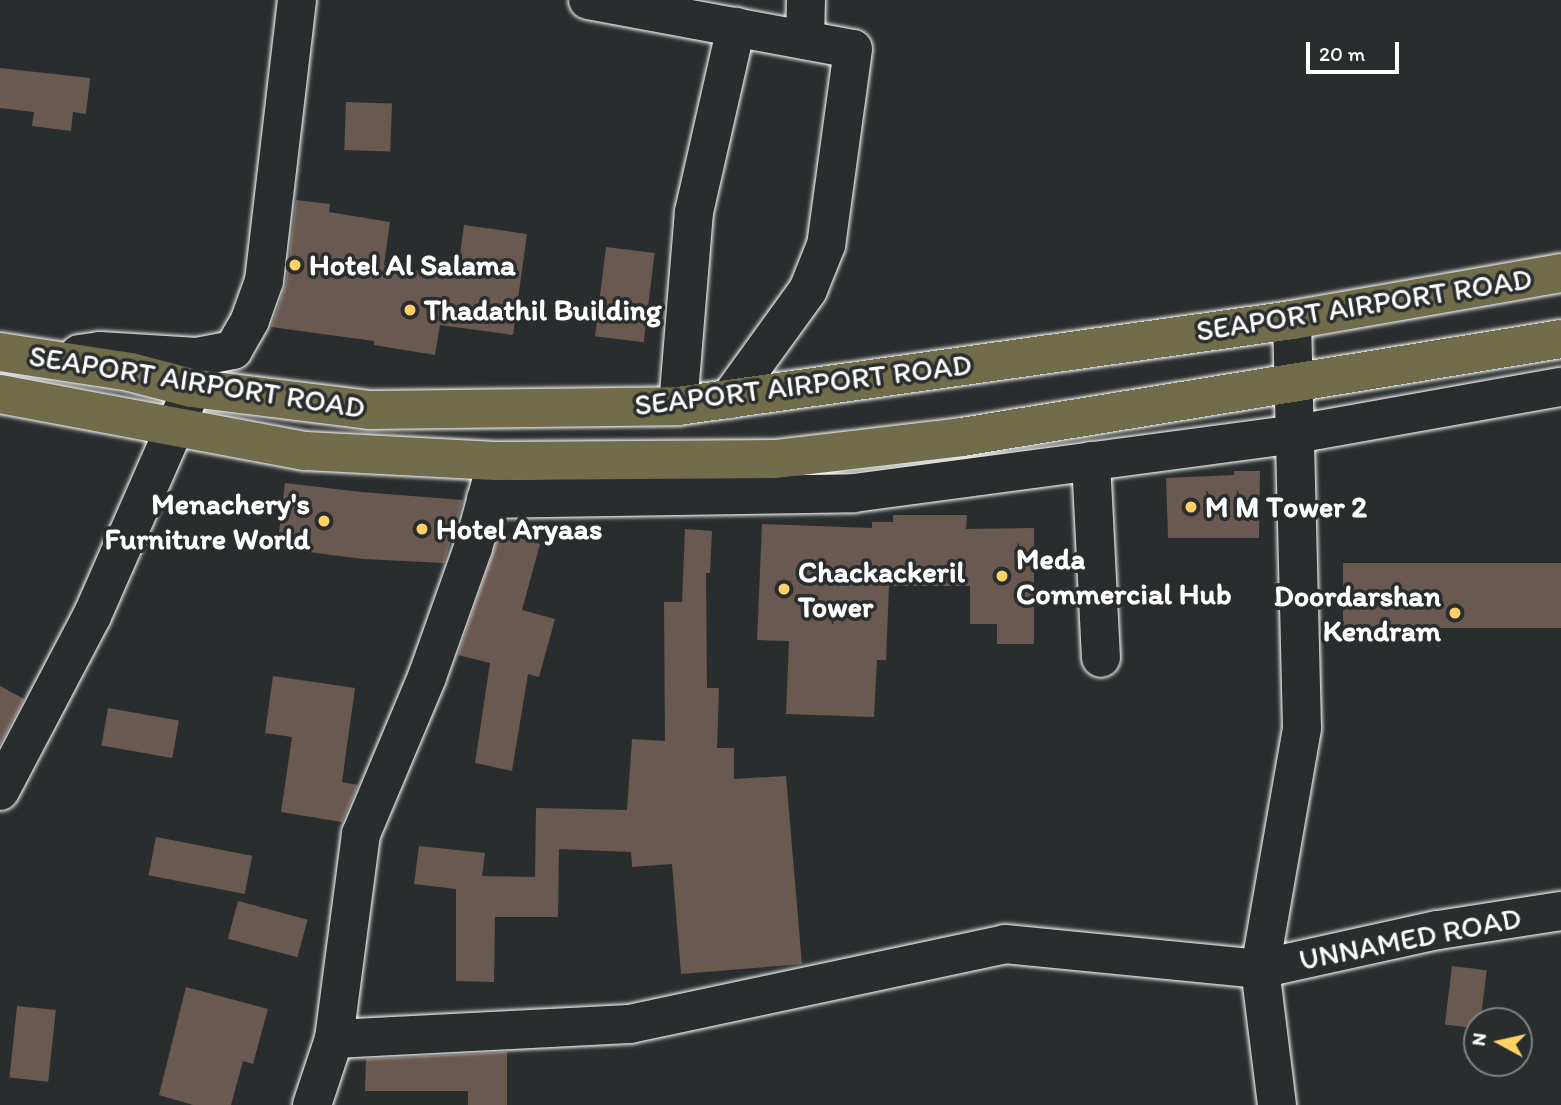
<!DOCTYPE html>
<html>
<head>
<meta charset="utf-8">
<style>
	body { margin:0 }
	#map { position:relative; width:1561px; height:1105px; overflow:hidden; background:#2a2d2e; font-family:Itim,sans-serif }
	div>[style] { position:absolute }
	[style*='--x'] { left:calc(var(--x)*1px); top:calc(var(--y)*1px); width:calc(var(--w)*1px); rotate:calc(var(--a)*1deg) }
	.building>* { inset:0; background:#695950; transform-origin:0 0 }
	.roads { filter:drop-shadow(0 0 2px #fff) drop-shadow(0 0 2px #fff) }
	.minor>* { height:38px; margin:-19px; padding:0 19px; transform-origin:19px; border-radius:19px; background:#2a2d2e }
	.major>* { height:38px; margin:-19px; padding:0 19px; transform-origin:19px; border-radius:19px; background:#716d4b }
	.dots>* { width:19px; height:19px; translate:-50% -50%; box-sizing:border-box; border:4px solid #2a2d2e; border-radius:50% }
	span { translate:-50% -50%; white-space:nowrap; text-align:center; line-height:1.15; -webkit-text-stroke:7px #2a2d2e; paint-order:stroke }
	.poi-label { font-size:30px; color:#fff; font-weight:700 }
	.left { translate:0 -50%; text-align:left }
	.right { translate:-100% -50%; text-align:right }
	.street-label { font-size:30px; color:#fff }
	.north { position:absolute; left:1463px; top:1007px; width:70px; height:70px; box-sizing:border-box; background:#2a2d2e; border:2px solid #7f8182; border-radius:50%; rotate:278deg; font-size:19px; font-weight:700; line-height:28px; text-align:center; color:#fff }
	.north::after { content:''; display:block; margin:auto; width:24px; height:32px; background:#ffd166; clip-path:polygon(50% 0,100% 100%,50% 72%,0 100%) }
	.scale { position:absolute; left:1306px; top:42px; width:93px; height:32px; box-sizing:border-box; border:4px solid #fff; border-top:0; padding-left:9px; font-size:21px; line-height:24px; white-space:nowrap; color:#fff; -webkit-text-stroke:5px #2a2d2e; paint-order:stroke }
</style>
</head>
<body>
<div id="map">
	<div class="building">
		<i style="clip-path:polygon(0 68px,90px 78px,86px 114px,73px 112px,71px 131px,32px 126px,34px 112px,0 108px)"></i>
		<i style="left:346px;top:102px;width:46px;height:48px;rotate:2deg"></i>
		<i style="clip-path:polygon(296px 200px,330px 204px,329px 212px,390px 222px,384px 265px,457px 277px,464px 225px,527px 234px,513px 335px,440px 325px,435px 355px,374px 345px,374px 341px,271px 327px,286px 284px)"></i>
		<i style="left:606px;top:247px;width:49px;height:90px;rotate:7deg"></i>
		<i style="clip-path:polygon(1234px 471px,1260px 471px,1259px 538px,1168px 538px,1166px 478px,1234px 475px)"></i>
		<i style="clip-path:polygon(285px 483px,361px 492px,463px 500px,444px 563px,363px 559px,277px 548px)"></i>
		<i style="clip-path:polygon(893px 515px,967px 515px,966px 529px,1034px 528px,1034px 644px,997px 644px,997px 624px,970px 624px,970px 586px,889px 586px,886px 660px,877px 660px,874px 717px,786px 714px,789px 641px,757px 640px,762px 524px,872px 528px,872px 522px,893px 522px)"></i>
		<i style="clip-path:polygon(685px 529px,712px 531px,710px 573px,706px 573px,707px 688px,719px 688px,717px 748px,734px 748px,734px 779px,786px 776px,802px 964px,681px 974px,672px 864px,632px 867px,631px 852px,559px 849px,558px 917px,495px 917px,494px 982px,456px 981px,456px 889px,414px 884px,419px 846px,485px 853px,482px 876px,535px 877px,536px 808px,627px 810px,632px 739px,665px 741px,664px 602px,682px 602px)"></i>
		<i style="clip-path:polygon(500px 532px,540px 544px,522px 610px,555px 619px,539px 677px,528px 674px,512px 771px,475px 763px,490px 663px,458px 655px)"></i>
		<i style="left:1561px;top:563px;width:65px;height:218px;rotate:90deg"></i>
		<i style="clip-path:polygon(273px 676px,355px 688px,342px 782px,358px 785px,342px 822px,281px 812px,292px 737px,265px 733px)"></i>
		<i style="clip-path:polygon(0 686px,24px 699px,0 744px)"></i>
		<i style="left:108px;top:708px;width:72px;height:38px;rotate:10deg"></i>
		<i style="left:156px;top:837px;width:98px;height:39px;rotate:11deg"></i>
		<i style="left:238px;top:901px;width:72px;height:39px;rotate:15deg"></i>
		<i style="left:1452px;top:966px;width:35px;height:59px;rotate:7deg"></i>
		<i style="clip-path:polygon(186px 987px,268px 1009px,253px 1064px,243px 1061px,231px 1105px,193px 1105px,159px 1095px)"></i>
		<i style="left:17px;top:1006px;width:39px;height:72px;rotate:6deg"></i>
		<i style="clip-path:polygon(507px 1052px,507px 1105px,468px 1105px,468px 1091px,365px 1091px,366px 1059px)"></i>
	</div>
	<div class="roads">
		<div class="minor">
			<i style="--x:588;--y:0;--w:269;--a:10.5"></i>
			<i style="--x:853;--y:49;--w:198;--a:97.8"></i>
			<i style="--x:826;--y:245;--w:48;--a:111.8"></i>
			<i style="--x:808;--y:290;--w:135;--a:125.9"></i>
			<i style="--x:805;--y:40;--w:40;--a:-88.6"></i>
			<i style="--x:79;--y:354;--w:21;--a:-8"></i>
			<i style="--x:100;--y:351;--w:97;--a:3.5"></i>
			<i style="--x:197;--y:357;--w:37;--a:-11"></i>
			<i style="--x:233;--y:350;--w:34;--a:-60"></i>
			<i style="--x:250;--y:320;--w:41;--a:-70.3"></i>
			<i style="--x:264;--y:281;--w:283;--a:-83.3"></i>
			<i style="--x:678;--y:406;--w:195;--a:-85.3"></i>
			<i style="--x:694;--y:212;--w:190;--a:-77.2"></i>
			<i style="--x:1091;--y:461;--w:197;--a:87.1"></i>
			<i style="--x:486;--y:499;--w:368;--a:-0.9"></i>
			<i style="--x:854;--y:493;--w:446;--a:-7.6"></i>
			<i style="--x:1296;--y:434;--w:269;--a:-10.1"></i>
			<i style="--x:0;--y:791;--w:198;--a:-62.3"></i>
			<i style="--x:92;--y:616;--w:241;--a:-66.3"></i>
			<i style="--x:334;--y:1039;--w:296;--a:-2.9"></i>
			<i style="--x:630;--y:1024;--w:383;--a:-12"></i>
			<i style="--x:1005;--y:944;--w:256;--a:5.6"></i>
			<i style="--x:1260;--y:969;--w:182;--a:-12.4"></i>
			<i style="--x:1438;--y:930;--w:124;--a:-8.8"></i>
			<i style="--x:312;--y:1105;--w:70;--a:-71.6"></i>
			<i style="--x:334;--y:1039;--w:207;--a:-82.5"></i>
			<i style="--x:361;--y:834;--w:170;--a:-67.2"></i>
			<i style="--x:427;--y:677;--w:137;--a:-70.4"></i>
			<i style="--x:473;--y:548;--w:76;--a:-74.7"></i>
			<i style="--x:1277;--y:1105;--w:137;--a:-97.1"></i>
			<i style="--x:1260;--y:969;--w:245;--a:-80.1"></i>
			<i style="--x:1302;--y:728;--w:408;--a:-91.4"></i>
		</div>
		<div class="major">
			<i style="--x:0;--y:352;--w:132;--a:8.7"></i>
			<i style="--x:130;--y:372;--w:63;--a:14.7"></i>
			<i style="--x:191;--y:388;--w:181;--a:7"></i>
			<i style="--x:371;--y:410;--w:307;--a:-0.7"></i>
			<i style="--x:678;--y:406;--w:620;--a:-7.97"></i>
			<i style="--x:1292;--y:320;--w:273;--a:-9.9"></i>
			<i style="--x:0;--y:394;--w:311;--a:10.6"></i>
			<i style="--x:306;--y:451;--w:190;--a:3"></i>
			<i style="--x:496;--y:461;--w:279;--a:-0.4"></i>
			<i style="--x:775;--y:459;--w:188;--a:-6.7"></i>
			<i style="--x:962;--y:437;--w:607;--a:-9.29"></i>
		</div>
	</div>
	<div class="dots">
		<i style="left:295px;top:265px;background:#ffd166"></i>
		<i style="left:410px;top:310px;background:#ffd166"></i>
		<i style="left:1191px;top:507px;background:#ffd166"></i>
		<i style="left:324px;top:521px;background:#ffd166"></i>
		<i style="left:422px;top:529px;background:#ffd166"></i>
		<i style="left:1002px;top:576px;background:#ffd166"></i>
		<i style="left:784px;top:589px;background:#ffd166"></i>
		<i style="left:1455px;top:613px;background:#ffd166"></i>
	</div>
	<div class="poi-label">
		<span class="left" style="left:309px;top:265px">Hotel Al Salama</span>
		<span class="left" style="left:424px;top:310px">Thadathil Building</span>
		<span class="right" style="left:310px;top:521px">Menachery's<br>Furniture World</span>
		<span class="left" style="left:1205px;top:507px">M M Tower 2</span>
		<span class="left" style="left:436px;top:529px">Hotel Aryaas</span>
		<span class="left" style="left:1016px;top:576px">Meda<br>Commercial Hub</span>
		<span class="left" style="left:798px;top:589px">Chackackeril<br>Tower</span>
		<span class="right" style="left:1441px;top:613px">Doordarshan<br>Kendram</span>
	</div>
	<div class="street-label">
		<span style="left:1364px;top:305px;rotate:-9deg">SEAPORT AIRPORT ROAD</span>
		<span style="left:197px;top:382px;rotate:9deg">SEAPORT AIRPORT ROAD</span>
		<span style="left:803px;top:385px;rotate:-7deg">SEAPORT AIRPORT ROAD</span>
		<span style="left:1410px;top:939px;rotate:-11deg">UNNAMED ROAD</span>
	</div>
	<div class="north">N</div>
	<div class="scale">20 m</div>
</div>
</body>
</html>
